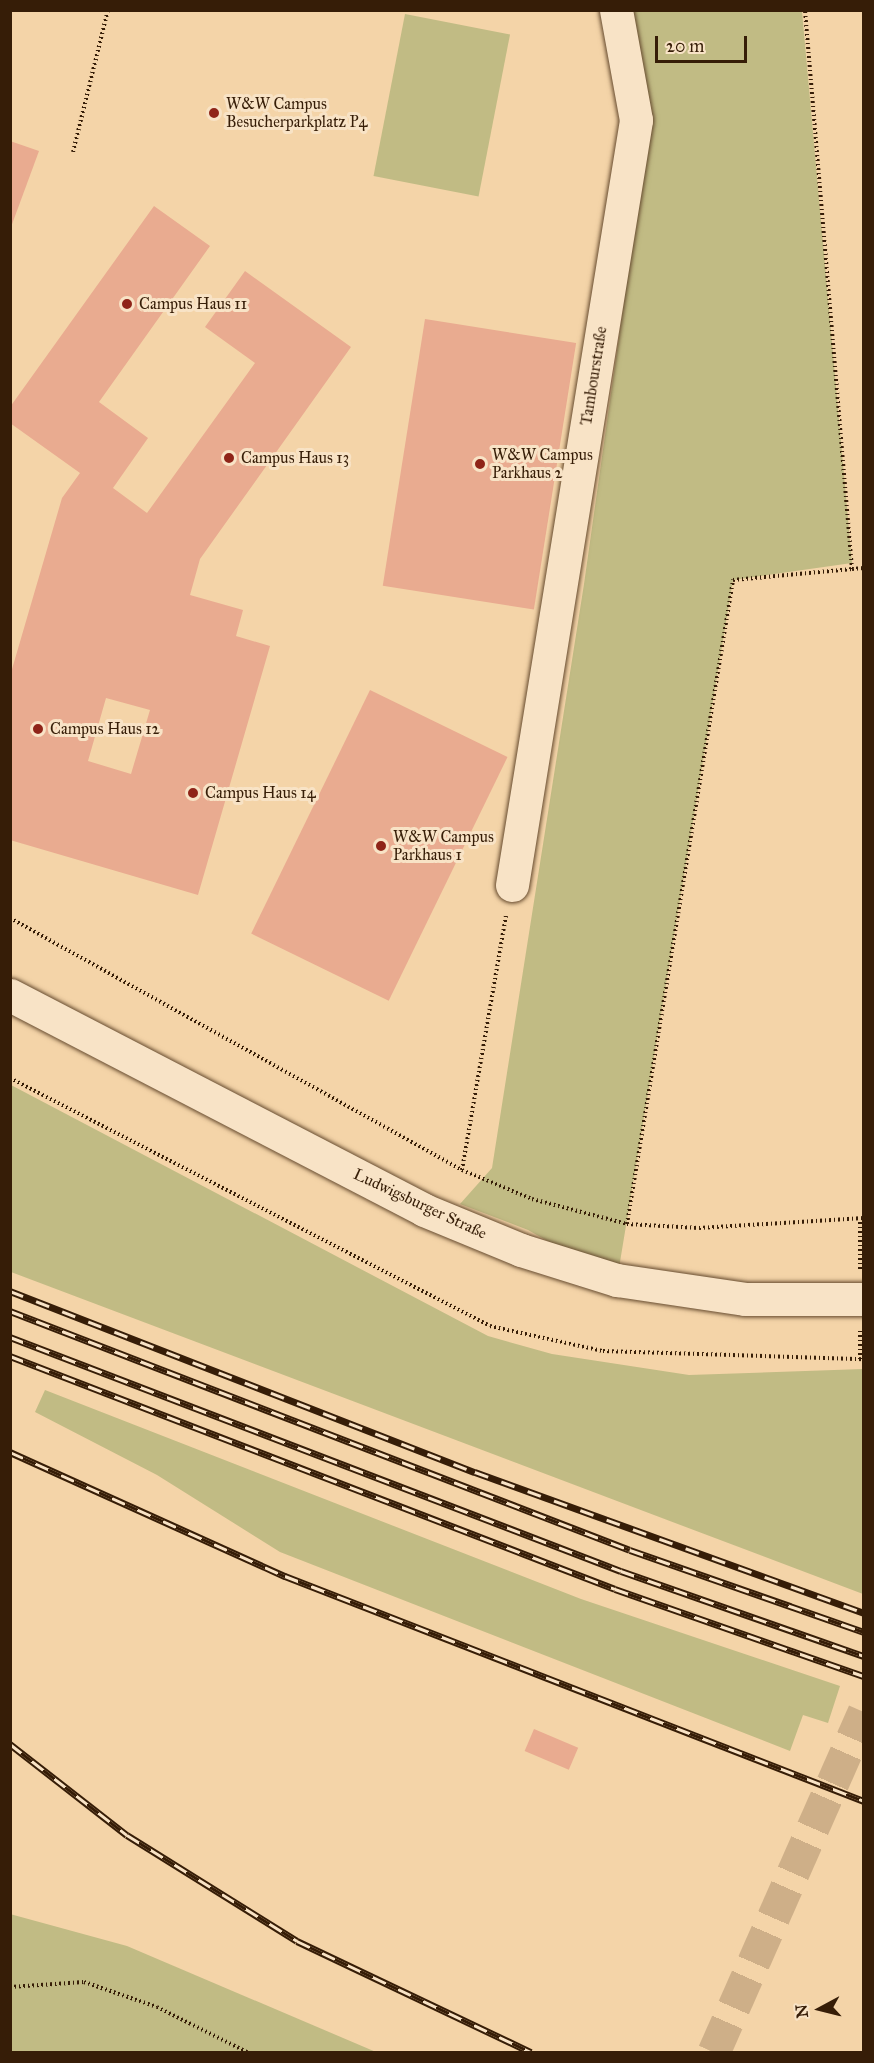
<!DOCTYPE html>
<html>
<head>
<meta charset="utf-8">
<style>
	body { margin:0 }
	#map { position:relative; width:874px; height:2063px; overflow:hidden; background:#f4d4a8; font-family:"IM FELL Great Primer",serif }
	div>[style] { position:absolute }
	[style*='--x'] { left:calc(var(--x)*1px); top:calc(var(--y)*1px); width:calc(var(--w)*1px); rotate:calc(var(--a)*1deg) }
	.green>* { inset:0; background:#c1bb84; transform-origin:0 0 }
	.building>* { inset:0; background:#e9ab90; transform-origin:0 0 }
	.street-tunnel>* { height:33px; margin-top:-16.5px; transform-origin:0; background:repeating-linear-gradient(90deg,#ceaf88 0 33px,transparent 0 49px) }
	.path>* { height:4px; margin-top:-2px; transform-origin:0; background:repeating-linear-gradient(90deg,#361d07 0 1.5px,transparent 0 4.5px) }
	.roads { filter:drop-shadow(0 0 2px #664b2f) drop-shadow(0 0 2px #664b2f) }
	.street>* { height:33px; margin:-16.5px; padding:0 16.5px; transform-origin:16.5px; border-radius:16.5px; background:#f8e3c6 }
	.secondary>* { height:33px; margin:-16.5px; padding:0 16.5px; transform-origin:16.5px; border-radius:16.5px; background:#f8e3c6 }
	.rail>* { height:7px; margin-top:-3.5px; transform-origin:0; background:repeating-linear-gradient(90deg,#f8e3c6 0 14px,#361d07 0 28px); box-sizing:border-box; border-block:2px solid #361d07 }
	.dots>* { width:16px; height:16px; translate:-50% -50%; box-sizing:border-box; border:3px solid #f8e3c6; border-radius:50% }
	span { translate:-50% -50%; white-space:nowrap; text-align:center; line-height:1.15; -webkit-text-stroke:6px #f8e3c6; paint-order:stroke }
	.poi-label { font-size:16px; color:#361d07 }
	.left { translate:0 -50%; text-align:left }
	.street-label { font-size:16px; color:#361d07 }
	.frame { position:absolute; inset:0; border:12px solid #361d07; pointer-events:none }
	.north { position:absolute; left:790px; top:1979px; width:60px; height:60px; -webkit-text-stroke:4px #f8e3c6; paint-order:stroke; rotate:263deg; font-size:16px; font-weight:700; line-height:24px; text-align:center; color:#361d07 }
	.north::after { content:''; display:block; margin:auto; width:21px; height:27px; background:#361d07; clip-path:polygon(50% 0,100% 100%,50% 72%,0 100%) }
	.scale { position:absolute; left:655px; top:36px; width:92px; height:27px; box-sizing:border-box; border:3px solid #361d07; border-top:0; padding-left:8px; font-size:18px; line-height:21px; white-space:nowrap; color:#361d07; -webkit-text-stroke:4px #f8e3c6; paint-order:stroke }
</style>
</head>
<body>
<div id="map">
	<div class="green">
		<i style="clip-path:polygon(628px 11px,802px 11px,852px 563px,733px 580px,617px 1280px,528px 1230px,460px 1204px,492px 1168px,584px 584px,650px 118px)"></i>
		<i style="left:405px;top:14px;width:107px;height:165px;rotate:11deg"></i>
		<i style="clip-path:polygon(11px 1085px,488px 1336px,552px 1354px,689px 1375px,863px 1369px,863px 1594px,11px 1272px)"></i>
		<i style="clip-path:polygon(45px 1390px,581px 1599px,840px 1686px,828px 1723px,803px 1715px,790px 1751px,280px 1552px,157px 1475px,35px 1412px)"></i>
		<i style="clip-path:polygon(10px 1914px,127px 1946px,376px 2052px,11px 2052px)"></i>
	</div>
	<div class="building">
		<i style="clip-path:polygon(10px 141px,39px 151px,11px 227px,10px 227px)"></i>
		<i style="clip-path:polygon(evenodd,154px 206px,210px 246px,99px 402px,148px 438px,113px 488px,147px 513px,255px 363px,205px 327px,245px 271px,351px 347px,200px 559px,190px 595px,243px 610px,236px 636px,270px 646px,198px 895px,10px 840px,10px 676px,62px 498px,80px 473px,10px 423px,10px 407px,154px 206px,106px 698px,150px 710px,131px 774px,88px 761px,106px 698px)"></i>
		<i style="left:425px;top:319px;width:153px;height:270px;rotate:9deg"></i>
		<i style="left:370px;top:690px;width:153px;height:271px;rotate:26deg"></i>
		<i style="left:534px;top:1729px;width:48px;height:24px;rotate:23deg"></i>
	</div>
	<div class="street-tunnel">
		<i style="--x:714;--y:2052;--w:372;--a:-66.2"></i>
	</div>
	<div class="path">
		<i style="--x:73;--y:152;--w:146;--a:-76.2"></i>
		<i style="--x:852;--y:569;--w:12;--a:-5"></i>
		<i style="--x:10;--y:918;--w:518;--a:29.14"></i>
		<i style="--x:462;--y:1170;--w:76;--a:22.5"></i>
		<i style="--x:532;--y:1199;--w:98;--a:14.7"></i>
		<i style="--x:627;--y:1224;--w:72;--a:3.2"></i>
		<i style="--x:699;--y:1228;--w:165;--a:-3.5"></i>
		<i style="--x:10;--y:1078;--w:540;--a:27.32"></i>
		<i style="--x:490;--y:1326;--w:116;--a:12.5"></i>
		<i style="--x:603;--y:1351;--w:261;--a:1.8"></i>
		<i style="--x:462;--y:1170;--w:258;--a:-80.2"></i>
		<i style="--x:627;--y:1224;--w:653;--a:-80.65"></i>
		<i style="--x:733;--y:580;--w:120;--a:-5.3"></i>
		<i style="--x:852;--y:569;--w:561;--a:-94.81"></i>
		<i style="--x:860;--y:1269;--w:50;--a:-90"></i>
		<i style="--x:860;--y:1359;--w:29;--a:-90"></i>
		<i style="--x:10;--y:1987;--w:74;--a:-3.9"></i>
		<i style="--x:84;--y:1982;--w:77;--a:18.9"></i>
		<i style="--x:157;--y:2007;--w:101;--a:26.6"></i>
	</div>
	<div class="roads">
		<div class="street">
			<i style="--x:512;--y:885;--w:775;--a:-80.79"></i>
			<i style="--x:636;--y:120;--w:112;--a:-100.3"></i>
		</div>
		<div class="secondary">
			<i style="--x:10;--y:995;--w:466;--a:27.4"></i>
			<i style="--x:424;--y:1210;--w:105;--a:22.4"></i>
			<i style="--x:521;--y:1250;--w:101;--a:17.4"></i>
			<i style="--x:617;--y:1280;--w:129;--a:8.4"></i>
			<i style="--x:745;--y:1299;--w:119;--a:0"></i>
		</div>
	</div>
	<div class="rail">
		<i style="--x:10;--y:1291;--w:499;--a:21.3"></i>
		<i style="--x:475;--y:1472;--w:414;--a:19.9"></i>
		<i style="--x:10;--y:1311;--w:664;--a:21.08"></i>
		<i style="--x:630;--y:1550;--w:248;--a:19.3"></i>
		<i style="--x:10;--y:1337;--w:654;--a:20.96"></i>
		<i style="--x:621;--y:1571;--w:257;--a:19.3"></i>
		<i style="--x:10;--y:1356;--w:648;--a:21.06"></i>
		<i style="--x:615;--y:1589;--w:264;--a:19.3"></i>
		<i style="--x:10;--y:1452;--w:302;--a:24.3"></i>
		<i style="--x:285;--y:1576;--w:621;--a:21.24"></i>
		<i style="--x:10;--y:1744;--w:148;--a:37.9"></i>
		<i style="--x:127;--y:1835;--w:200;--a:31.9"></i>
		<i style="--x:297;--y:1941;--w:259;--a:25.4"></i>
	</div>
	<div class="dots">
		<i style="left:214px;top:113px;background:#8f2418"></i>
		<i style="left:127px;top:304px;background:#8f2418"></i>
		<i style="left:229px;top:458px;background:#8f2418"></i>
		<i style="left:480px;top:464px;background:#8f2418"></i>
		<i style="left:38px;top:729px;background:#8f2418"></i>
		<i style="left:193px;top:793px;background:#8f2418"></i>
		<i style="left:381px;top:846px;background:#8f2418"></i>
	</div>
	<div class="poi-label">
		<span class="left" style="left:226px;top:113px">W&amp;W Campus<br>Besucherparkplatz P4</span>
		<span class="left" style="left:139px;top:304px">Campus Haus 11</span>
		<span class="left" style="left:492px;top:464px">W&amp;W Campus<br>Parkhaus 2</span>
		<span class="left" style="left:241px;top:458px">Campus Haus 13</span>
		<span class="left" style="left:50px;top:729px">Campus Haus 12</span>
		<span class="left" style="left:205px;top:793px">Campus Haus 14</span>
		<span class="left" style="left:393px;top:846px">W&amp;W Campus<br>Parkhaus 1</span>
	</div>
	<div class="street-label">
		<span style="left:594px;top:376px;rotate:-81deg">Tambourstraße</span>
		<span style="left:420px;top:1204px;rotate:25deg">Ludwigsburger Straße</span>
	</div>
	<div class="frame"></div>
	<div class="north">N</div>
	<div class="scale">20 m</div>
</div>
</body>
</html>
